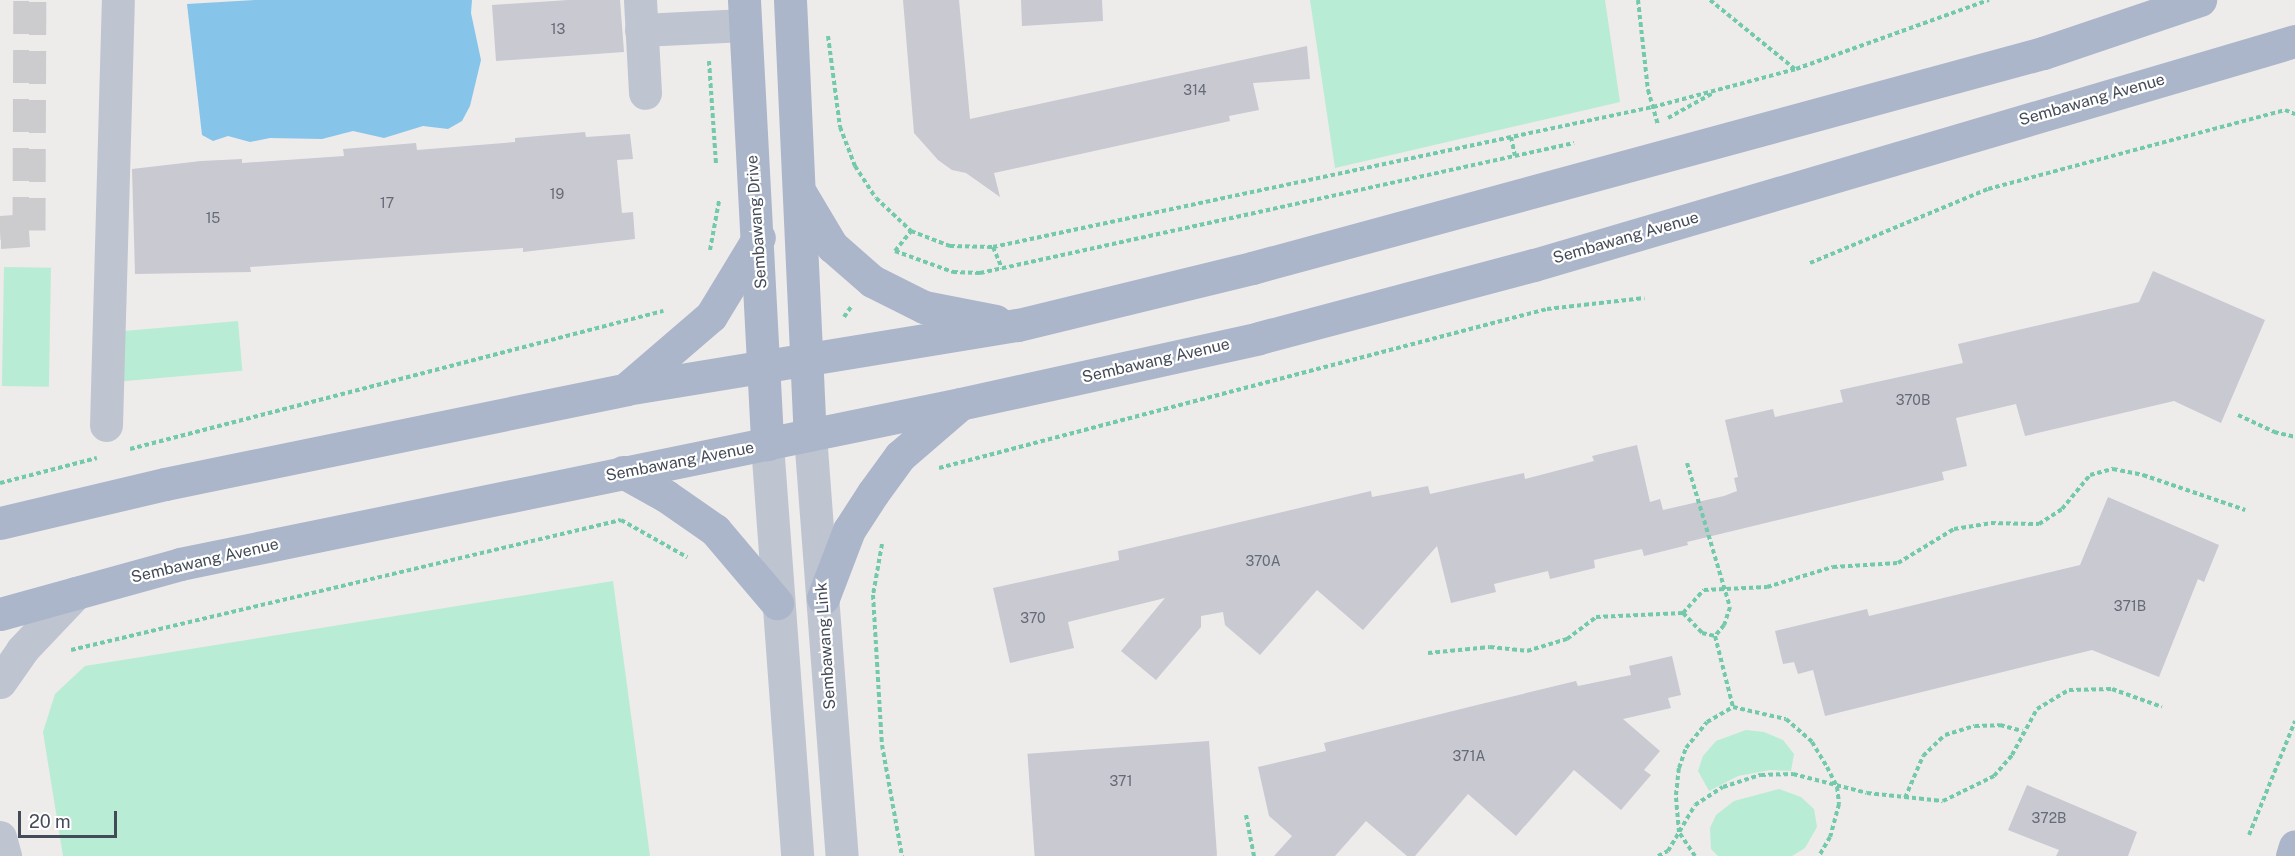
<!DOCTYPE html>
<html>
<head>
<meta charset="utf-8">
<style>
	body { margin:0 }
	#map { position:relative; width:2295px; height:856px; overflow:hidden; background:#eeebeb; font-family:"Public Sans",sans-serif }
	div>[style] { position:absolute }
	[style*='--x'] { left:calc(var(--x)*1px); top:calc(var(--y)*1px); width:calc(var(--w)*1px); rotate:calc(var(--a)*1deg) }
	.green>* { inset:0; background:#b9ecd5; transform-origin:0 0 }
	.water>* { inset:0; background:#86c5e9 }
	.building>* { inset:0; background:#c8c9d1; transform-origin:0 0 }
	.minor-tunnel>* { height:33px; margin-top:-16.5px; transform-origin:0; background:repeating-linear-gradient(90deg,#cccbce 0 33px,transparent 0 49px) }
	.path>* { height:4px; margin-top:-2px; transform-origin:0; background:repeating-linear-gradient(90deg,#72c9ac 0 4.5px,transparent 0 7.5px) }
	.minor>* { height:33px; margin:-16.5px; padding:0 16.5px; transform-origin:16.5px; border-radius:16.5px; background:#bec5d1 }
	.major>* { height:33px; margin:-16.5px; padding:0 16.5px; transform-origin:16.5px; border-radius:16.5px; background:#abb6ca }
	span { translate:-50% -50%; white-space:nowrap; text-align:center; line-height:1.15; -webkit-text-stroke:4.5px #fff; paint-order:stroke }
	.number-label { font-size:14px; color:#656a76 }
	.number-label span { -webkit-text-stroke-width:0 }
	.street-label { font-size:16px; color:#444b58 }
	.scale { position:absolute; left:18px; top:811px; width:99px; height:27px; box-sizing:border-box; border:3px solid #444b58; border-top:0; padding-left:8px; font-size:18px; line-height:21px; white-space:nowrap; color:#444b58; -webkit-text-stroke:4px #fff; paint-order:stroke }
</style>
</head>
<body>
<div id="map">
	<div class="green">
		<i style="clip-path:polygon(1310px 0,1605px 0,1620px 102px,1335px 168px)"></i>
		<i style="left:4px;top:267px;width:47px;height:119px;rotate:1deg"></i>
		<i style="left:238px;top:321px;width:50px;height:120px;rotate:85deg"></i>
		<i style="clip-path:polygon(613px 581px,650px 856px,63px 856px,43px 732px,55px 694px,85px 666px)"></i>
		<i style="clip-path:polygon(1746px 730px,1764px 732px,1783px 740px,1794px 754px,1791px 771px,1770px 770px,1738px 776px,1709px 791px,1698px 771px,1703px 756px,1716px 741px)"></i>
		<i style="clip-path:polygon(1779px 789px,1801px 797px,1814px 809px,1817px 827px,1805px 848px,1792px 856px,1718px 856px,1711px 849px,1710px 828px,1716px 815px,1734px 801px)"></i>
	</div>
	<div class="water">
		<i style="clip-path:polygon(255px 0,472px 0,471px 13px,481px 60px,470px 106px,462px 121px,448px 129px,423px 126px,384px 138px,353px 131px,322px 139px,270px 138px,250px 142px,228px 136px,213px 141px,202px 135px,187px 4px)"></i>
	</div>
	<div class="building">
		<i style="clip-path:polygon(568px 0,620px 0,624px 52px,496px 61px,492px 5px)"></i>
		<i style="clip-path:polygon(903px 0,959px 0,970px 119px,1307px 46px,1310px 79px,1253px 83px,1259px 110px,1229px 116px,1230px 121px,994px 173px,1000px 197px,966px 173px,952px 170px,938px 160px,914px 133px)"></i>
		<i style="clip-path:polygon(1021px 0,1102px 0,1103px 21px,1022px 26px)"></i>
		<i style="clip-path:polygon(585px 132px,586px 137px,630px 134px,633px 159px,617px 160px,622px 213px,633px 212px,635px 239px,523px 252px,523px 248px,250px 267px,251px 272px,135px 274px,132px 169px,201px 161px,242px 159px,242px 163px,344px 156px,343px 149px,416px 143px,417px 150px,515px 142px,515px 138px)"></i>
		<i style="clip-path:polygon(2153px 271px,2265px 320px,2221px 423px,2174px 401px,2025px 436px,2016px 404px,1956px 418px,1967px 466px,1942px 472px,1944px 480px,1687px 542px,1688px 545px,1644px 556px,1642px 549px,1594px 560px,1595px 568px,1550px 579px,1548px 571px,1494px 584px,1496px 592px,1451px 603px,1437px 546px,1363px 630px,1317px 590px,1260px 655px,1225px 625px,1223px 612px,1201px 616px,1201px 627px,1156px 680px,1121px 651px,1165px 598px,1068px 622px,1074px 648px,1010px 663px,993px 588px,1119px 560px,1118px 551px,1371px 491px,1372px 497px,1428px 486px,1430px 494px,1524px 473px,1525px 479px,1594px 461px,1592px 456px,1637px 445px,1650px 502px,1660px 499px,1663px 510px,1724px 496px,1737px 491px,1734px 478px,1738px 477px,1725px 420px,1773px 409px,1775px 417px,1843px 402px,1840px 390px,1963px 363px,1958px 344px,2139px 302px)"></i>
		<i style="clip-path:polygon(2108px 497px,2219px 545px,2204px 582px,2198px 579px,2159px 677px,2092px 650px,1825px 716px,1813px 670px,1798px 674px,1794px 662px,1783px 664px,1775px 631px,1867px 609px,1869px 616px,2080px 565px)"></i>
		<i style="clip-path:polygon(1672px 656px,1681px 695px,1668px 698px,1671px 708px,1623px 719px,1660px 751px,1644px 770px,1651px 775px,1621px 810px,1574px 770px,1516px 836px,1468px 794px,1415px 856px,1407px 856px,1366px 821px,1335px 856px,1274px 856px,1292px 836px,1269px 816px,1258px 767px,1326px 751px,1324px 743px,1473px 706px,1576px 681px,1578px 686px,1631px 675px,1629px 666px)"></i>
		<i style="left:1209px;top:741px;width:115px;height:182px;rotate:86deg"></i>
		<i style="clip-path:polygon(2027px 785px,2137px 832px,2128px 856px,2056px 856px,2059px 850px,2008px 830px)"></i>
	</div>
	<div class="minor-tunnel">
		<i style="--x:0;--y:232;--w:29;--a:-4"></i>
		<i style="--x:29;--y:230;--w:230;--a:-89.8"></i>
	</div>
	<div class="path">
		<i style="--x:1638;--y:0;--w:91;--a:83.7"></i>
		<i style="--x:1648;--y:90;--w:36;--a:74"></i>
		<i style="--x:1710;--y:0;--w:109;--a:39.1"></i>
		<i style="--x:828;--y:36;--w:92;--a:82.5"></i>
		<i style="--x:840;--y:127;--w:42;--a:69"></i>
		<i style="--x:855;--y:166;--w:38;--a:57"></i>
		<i style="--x:876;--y:198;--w:48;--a:43.3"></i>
		<i style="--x:911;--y:231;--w:42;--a:21"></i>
		<i style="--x:950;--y:246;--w:43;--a:1.3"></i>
		<i style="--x:993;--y:247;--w:675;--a:-11.98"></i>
		<i style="--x:1653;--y:107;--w:148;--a:-14.9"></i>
		<i style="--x:1796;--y:69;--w:205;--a:-19.7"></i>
		<i style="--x:709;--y:61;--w:103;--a:86.1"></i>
		<i style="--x:1668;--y:118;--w:51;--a:-29.1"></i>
		<i style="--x:1511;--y:137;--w:19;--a:78"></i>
		<i style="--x:993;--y:247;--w:23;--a:67"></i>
		<i style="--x:710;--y:250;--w:50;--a:-79.6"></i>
		<i style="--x:895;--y:251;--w:62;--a:19.9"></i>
		<i style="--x:953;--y:272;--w:27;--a:2"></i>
		<i style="--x:980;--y:273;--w:608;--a:-12.34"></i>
		<i style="--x:895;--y:251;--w:26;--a:-51"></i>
		<i style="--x:1810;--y:263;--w:193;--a:-22.6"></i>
		<i style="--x:1988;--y:189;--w:307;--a:-14.9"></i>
		<i style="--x:2285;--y:110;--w:11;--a:22"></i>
		<i style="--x:844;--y:317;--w:12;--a:-55"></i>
		<i style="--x:2238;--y:415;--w:40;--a:25"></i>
		<i style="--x:2274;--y:432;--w:22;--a:13"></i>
		<i style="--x:130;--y:449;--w:551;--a:-14.52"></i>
		<i style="--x:1687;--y:463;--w:150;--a:73.4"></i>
		<i style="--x:1730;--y:607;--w:19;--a:108"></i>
		<i style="--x:1724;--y:625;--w:14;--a:129"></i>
		<i style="--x:939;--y:468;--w:628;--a:-14.66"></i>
		<i style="--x:1547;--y:309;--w:98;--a:-6.5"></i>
		<i style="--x:0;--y:483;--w:100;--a:-14.5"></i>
		<i style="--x:882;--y:544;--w:52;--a:100"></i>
		<i style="--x:873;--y:595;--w:150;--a:86.6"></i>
		<i style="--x:882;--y:745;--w:113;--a:79.8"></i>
		<i style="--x:1683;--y:613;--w:28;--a:46"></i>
		<i style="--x:1702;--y:633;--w:13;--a:13"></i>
		<i style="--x:1715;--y:636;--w:73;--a:75.8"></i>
		<i style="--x:71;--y:650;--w:565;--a:-13.3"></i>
		<i style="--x:621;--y:520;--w:76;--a:29.3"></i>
		<i style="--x:1428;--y:653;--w:62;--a:-5.5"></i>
		<i style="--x:1490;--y:647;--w:37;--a:6"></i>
		<i style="--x:1527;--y:651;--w:42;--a:-16.7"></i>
		<i style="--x:1567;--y:639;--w:36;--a:-37"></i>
		<i style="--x:1596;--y:617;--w:87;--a:-2.6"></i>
		<i style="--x:1683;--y:613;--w:31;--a:-48"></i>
		<i style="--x:1704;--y:590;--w:63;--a:-2.7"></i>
		<i style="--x:1767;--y:587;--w:69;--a:-16.9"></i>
		<i style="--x:1833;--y:567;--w:65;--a:-3.5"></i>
		<i style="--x:1898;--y:563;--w:66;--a:-31.3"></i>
		<i style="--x:1954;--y:529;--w:37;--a:-9"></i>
		<i style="--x:1991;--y:523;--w:48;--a:1.2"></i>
		<i style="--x:2039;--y:524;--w:27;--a:-33"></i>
		<i style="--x:2062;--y:509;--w:44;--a:-50.5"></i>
		<i style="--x:2090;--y:475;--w:24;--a:-15"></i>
		<i style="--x:2113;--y:469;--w:31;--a:11"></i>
		<i style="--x:2143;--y:475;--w:108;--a:18.9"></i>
		<i style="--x:1905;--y:798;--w:46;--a:-66.8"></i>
		<i style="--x:1923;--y:756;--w:30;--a:-44"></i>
		<i style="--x:1945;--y:735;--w:31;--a:-17"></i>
		<i style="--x:1975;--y:726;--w:25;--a:-2"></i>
		<i style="--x:2000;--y:725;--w:23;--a:15"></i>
		<i style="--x:1246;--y:815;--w:42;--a:79"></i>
		<i style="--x:2249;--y:835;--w:123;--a:-68"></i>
		<i style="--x:1658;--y:856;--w:11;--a:-27"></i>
		<i style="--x:1668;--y:851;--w:53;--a:-59.6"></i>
		<i style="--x:1695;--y:805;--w:33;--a:-33"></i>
		<i style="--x:1723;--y:787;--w:40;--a:-18"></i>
		<i style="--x:1761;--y:775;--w:32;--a:-2"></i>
		<i style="--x:1793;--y:774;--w:76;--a:14.4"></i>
		<i style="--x:1867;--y:793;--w:76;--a:6"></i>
		<i style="--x:1943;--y:801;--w:57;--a:-26.1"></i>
		<i style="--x:1994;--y:776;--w:28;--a:-49"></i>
		<i style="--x:2012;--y:755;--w:52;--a:-61.5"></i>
		<i style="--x:2037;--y:709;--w:37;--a:-31"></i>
		<i style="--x:2069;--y:690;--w:43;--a:-1.3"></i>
		<i style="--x:2112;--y:689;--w:53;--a:19.8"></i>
		<i style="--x:1695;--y:856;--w:29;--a:-124"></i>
		<i style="--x:1679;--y:832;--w:37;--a:-95"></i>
		<i style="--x:1676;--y:795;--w:27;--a:-84"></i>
		<i style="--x:1679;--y:768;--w:21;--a:-71"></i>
		<i style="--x:1686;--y:748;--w:33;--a:-51"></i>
		<i style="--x:1707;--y:722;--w:30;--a:-30"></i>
		<i style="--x:1733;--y:707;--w:54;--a:12.8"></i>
		<i style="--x:1786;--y:719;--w:35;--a:41"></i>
		<i style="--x:1812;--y:742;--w:29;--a:59"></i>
		<i style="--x:1827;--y:767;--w:22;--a:63"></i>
		<i style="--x:1837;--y:787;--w:17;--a:83"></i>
		<i style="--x:1839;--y:804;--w:34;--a:105"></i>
		<i style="--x:1830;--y:837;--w:22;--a:120"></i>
	</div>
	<div class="minor">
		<i style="--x:640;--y:0;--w:93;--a:86.9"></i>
		<i style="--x:641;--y:30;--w:104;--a:-2.8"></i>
		<i style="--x:106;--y:425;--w:425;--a:-88.4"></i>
		<i style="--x:810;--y:435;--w:422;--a:85.7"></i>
		<i style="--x:767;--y:444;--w:413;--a:85.8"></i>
		<i style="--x:0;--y:682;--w:39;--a:-55"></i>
		<i style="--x:22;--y:650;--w:79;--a:-46.5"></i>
		<i style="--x:0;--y:837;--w:20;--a:75"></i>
	</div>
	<div class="major">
		<i style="--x:744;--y:0;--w:445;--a:87"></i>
		<i style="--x:790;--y:0;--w:435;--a:87.4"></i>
		<i style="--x:801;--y:194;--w:61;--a:59.2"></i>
		<i style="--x:832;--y:246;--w:53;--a:41.2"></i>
		<i style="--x:872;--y:281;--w:58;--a:26.6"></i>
		<i style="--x:924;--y:307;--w:73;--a:11"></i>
		<i style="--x:626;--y:389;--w:112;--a:-40.7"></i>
		<i style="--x:711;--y:316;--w:92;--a:-58.7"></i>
		<i style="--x:623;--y:472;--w:49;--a:29.2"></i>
		<i style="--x:666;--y:496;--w:60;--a:34.8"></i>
		<i style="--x:715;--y:530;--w:96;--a:49.7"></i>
		<i style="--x:0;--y:523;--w:170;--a:-13.3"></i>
		<i style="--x:165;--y:484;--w:471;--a:-11.6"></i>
		<i style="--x:626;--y:389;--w:397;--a:-9.3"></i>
		<i style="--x:1018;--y:325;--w:241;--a:-13.7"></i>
		<i style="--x:1252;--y:268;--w:820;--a:-15.21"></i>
		<i style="--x:2043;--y:53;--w:166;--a:-18.7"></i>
		<i style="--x:823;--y:598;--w:73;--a:-69.1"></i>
		<i style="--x:849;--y:530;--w:44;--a:-57"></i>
		<i style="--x:873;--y:493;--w:46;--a:-53.9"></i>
		<i style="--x:900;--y:456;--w:77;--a:-40.8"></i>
		<i style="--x:0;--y:614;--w:187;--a:-15.5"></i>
		<i style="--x:180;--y:564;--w:796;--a:-11.59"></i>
		<i style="--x:960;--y:404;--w:306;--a:-12.4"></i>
		<i style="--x:1259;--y:338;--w:285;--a:-14.9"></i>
		<i style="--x:1534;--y:265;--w:793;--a:-16.4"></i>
		<i style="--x:2292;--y:856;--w:10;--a:-73"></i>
	</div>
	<div class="number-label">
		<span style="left:558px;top:29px">13</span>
		<span style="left:1195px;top:90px">314</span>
		<span style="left:557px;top:194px">19</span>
		<span style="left:387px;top:203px">17</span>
		<span style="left:213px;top:218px">15</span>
		<span style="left:1913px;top:400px">370B</span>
		<span style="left:1263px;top:561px">370A</span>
		<span style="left:2130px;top:606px">371B</span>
		<span style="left:1033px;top:618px">370</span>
		<span style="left:1469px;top:756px">371A</span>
		<span style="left:1121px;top:781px">371</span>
		<span style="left:2049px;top:818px">372B</span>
	</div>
	<div class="street-label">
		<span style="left:2092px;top:100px;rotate:-16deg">Sembawang Avenue</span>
		<span style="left:757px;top:222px;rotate:-94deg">Sembawang Drive</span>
		<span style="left:1626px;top:238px;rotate:-16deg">Sembawang Avenue</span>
		<span style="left:1156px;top:361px;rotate:-13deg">Sembawang Avenue</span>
		<span style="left:680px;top:462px;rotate:-11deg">Sembawang Avenue</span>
		<span style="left:205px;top:561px;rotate:-13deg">Sembawang Avenue</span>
		<span style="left:826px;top:646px;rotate:-94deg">Sembawang Link</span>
	</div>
	<div class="scale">20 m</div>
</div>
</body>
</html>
